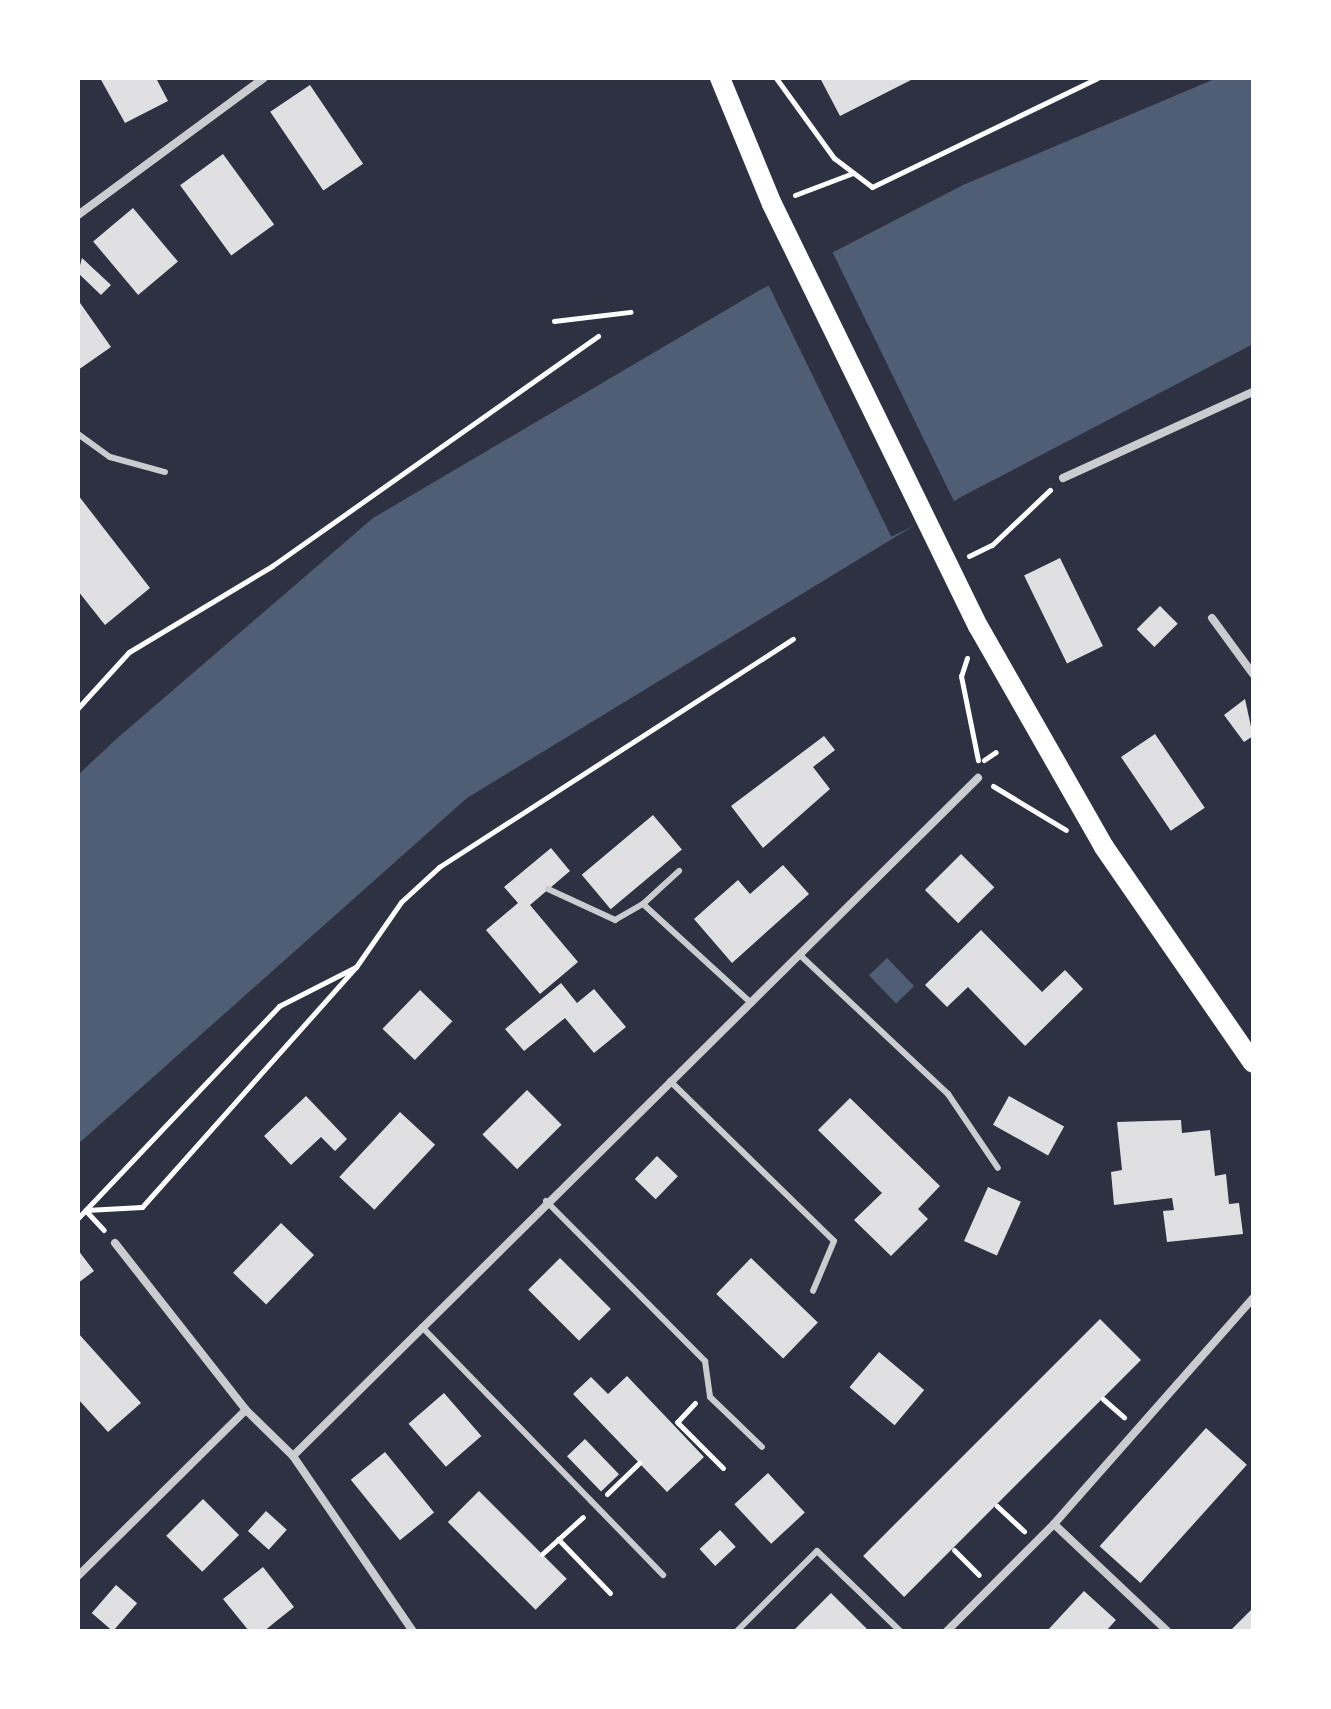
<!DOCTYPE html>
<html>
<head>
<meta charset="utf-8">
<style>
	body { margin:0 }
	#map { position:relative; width:1331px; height:1709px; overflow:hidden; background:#2d3142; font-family:Quicksand,sans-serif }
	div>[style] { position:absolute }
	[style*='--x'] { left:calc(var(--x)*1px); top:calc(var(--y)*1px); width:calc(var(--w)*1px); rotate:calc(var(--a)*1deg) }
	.water>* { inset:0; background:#4f5d75; transform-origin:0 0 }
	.pier>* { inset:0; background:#2d3142; transform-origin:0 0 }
	.building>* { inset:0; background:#e0e0e3; transform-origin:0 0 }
	.path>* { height:5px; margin:-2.5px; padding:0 2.5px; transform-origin:2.5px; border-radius:2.5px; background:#fff }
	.service>* { height:6px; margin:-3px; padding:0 3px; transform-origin:3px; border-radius:3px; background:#caccd0 }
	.minor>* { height:8px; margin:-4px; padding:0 4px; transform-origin:4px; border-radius:4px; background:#caccd0 }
	.primary>* { height:20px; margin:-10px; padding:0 10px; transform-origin:10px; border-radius:10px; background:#fff }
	span { translate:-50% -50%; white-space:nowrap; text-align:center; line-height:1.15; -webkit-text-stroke:8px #fff; paint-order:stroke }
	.frame { position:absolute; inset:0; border:80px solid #fff; pointer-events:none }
</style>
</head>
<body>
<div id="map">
	<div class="water">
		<i style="clip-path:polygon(1217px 78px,1253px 78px,1253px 344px,961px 497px,467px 798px,78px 1144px,78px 775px,114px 741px,373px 518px,760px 290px,963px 185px)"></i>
		<i style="left:887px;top:958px;width:39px;height:25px;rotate:46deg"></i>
	</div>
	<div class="pier">
		<i style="left:831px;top:249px;width:285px;height:72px;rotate:64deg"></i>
	</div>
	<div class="building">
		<i style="clip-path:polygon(100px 78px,156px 78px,168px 101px,125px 123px)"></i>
		<i style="clip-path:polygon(820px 78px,915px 78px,840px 116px)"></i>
		<i style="left:310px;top:85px;width:95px;height:48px;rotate:56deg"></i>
		<i style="left:223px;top:154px;width:87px;height:53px;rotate:54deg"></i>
		<i style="left:133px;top:208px;width:70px;height:52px;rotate:50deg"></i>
		<i style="clip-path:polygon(82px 258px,111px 285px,101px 295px,78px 273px)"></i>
		<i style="clip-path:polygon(78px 300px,111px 347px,78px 370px)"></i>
		<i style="clip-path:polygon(78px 495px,150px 588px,105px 625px,78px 591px)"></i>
		<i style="left:1060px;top:558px;width:98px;height:40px;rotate:64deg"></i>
		<i style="left:1160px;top:606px;width:25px;height:33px;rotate:45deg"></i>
		<i style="clip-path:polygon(1245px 699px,1253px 736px,1244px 742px,1224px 715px)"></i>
		<i style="left:1155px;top:734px;width:89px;height:41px;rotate:56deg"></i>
		<i style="clip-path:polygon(824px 736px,835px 750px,813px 767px,830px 789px,763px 848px,731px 806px)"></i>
		<i style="left:653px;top:815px;width:45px;height:93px;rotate:50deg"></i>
		<i style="clip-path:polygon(551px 848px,570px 871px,530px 905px,578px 962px,540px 994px,486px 930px,518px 903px,504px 887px)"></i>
		<i style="left:961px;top:854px;width:47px;height:51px;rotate:45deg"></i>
		<i style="clip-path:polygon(783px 865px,809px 894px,732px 963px,694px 919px,738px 880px,750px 894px)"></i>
		<i style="clip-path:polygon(981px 930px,1042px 992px,1065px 970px,1083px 989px,1025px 1046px,968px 987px,947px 1007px,925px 985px)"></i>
		<i style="clip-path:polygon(561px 983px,577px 1003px,594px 989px,626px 1027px,594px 1053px,565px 1018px,524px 1051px,505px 1029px)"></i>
		<i style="left:420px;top:990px;width:45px;height:54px;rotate:44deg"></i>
		<i style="left:527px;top:1090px;width:49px;height:63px;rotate:45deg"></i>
		<i style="clip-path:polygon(306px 1096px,347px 1139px,335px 1151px,321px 1137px,291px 1165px,264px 1136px)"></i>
		<i style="left:1009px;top:1096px;width:63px;height:33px;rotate:29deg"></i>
		<i style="clip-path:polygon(850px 1098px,940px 1186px,918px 1209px,928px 1219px,891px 1256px,854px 1220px,882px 1193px,818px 1130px)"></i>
		<i style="left:400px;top:1112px;width:48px;height:89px;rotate:43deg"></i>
		<i style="clip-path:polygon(1181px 1120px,1182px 1133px,1210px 1130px,1215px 1176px,1226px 1174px,1229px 1204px,1239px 1203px,1243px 1234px,1167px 1242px,1163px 1211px,1174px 1210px,1172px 1198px,1114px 1205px,1111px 1172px,1122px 1170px,1117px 1122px)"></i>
		<i style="left:657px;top:1156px;width:29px;height:32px;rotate:44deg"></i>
		<i style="left:988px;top:1187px;width:36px;height:59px;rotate:24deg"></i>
		<i style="left:281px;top:1223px;width:46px;height:69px;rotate:44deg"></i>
		<i style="clip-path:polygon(78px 1250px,94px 1271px,78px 1283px)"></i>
		<i style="left:560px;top:1258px;width:72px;height:45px;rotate:45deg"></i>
		<i style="left:751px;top:1258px;width:93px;height:50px;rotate:44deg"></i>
		<i style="left:1100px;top:1319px;width:58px;height:335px;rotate:45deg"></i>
		<i style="clip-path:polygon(78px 1333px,141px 1403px,108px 1432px,78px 1399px)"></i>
		<i style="left:879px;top:1352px;width:59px;height:46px;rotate:40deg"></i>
		<i style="clip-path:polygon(627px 1376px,704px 1457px,667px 1492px,573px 1394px,591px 1377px,608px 1394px)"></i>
		<i style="left:444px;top:1393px;width:57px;height:47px;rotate:49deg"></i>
		<i style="left:1206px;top:1428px;width:55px;height:159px;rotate:42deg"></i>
		<i style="left:585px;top:1439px;width:49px;height:25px;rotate:46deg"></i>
		<i style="left:385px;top:1452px;width:78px;height:44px;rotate:51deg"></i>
		<i style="left:768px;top:1473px;width:54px;height:46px;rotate:47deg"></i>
		<i style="left:479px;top:1491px;width:124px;height:44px;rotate:45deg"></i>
		<i style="left:203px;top:1499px;width:51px;height:52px;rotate:45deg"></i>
		<i style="left:266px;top:1511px;width:28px;height:27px;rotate:42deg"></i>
		<i style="left:720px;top:1530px;width:23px;height:28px;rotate:47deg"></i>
		<i style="clip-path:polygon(263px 1567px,294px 1607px,264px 1631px,249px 1631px,223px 1599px)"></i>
		<i style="left:116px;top:1585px;width:28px;height:37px;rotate:41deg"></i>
		<i style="clip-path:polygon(1084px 1591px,1116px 1620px,1106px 1631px,1047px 1631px)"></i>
		<i style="clip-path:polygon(831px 1593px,869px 1631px,793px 1631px)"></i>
		<i style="clip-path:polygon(1253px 1608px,1253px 1631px,1230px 1631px)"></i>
	</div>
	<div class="path">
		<i style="--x:776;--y:78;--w:99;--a:54.1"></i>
		<i style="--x:834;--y:158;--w:48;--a:37.3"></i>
		<i style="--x:872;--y:187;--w:250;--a:-25.8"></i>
		<i style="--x:795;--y:195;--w:62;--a:-20.8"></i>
		<i style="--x:554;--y:321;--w:77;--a:-6.8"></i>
		<i style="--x:969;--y:556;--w:25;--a:-26"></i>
		<i style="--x:992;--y:545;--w:80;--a:-43.5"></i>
		<i style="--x:967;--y:658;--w:19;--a:108"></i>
		<i style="--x:961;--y:676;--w:86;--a:78.6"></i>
		<i style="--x:78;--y:708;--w:76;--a:-47.7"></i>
		<i style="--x:129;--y:652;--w:167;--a:-31"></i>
		<i style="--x:272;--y:566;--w:399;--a:-35.2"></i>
		<i style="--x:984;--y:760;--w:14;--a:-34"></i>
		<i style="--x:993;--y:786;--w:85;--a:31.1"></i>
		<i style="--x:86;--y:1210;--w:56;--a:-3.1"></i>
		<i style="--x:142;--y:1207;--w:322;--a:-48.3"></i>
		<i style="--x:86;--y:1211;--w:26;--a:47"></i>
		<i style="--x:78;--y:1218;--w:292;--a:-46.5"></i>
		<i style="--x:279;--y:1006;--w:86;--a:-26.9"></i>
		<i style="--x:356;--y:967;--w:79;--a:-55.3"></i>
		<i style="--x:401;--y:902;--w:52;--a:-42.6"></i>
		<i style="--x:439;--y:867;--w:421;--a:-32.8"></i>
		<i style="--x:1103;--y:1399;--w:28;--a:41"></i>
		<i style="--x:695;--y:1403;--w:26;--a:133"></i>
		<i style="--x:677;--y:1422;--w:65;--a:45"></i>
		<i style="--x:607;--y:1494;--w:45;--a:-44.1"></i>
		<i style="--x:997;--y:1506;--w:37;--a:43"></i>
		<i style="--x:558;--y:1539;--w:75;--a:46.1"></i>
		<i style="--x:954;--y:1550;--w:35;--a:45"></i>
		<i style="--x:542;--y:1554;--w:55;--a:-42.1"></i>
	</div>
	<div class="service">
		<i style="--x:78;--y:434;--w:39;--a:36"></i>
		<i style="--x:110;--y:457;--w:57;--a:15.3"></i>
		<i style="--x:548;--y:889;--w:74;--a:24.8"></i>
		<i style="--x:615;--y:920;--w:32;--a:-30"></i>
		<i style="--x:643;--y:904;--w:147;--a:42.5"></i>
		<i style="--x:643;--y:904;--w:49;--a:-42.5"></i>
		<i style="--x:801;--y:956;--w:202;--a:43.2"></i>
		<i style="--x:948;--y:1094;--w:89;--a:56"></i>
		<i style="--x:670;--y:1081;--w:229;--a:44.3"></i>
		<i style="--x:834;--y:1241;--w:54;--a:112.8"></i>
		<i style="--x:546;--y:1201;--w:226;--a:45.2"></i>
		<i style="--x:705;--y:1361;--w:36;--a:82"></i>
		<i style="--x:710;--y:1397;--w:72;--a:43.9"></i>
		<i style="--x:422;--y:1327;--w:346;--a:45.8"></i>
		<i style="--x:737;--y:1631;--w:113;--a:-45"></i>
		<i style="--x:817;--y:1551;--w:115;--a:43.9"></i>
	</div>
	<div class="minor">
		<i style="--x:78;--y:215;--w:231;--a:-36.4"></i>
		<i style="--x:1063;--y:478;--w:209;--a:-24.4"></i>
		<i style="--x:1212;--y:618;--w:69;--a:53.8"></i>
		<i style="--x:115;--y:1243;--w:212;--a:51.9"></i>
		<i style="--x:246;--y:1410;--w:66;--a:44.4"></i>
		<i style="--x:293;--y:1456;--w:212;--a:55.6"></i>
		<i style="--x:293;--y:1456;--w:964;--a:-44.71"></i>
		<i style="--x:1054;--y:1524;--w:156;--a:43.4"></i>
		<i style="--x:78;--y:1576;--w:236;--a:-44.7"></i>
		<i style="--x:947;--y:1631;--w:151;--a:-45"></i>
		<i style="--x:1054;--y:1524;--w:301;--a:-48.6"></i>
	</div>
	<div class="primary">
		<i style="--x:720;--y:78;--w:136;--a:67.6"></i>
		<i style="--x:772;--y:204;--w:470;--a:64"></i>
		<i style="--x:978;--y:626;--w:254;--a:60.3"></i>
		<i style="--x:1104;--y:847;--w:262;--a:55.4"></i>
	</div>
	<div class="frame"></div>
</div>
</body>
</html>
